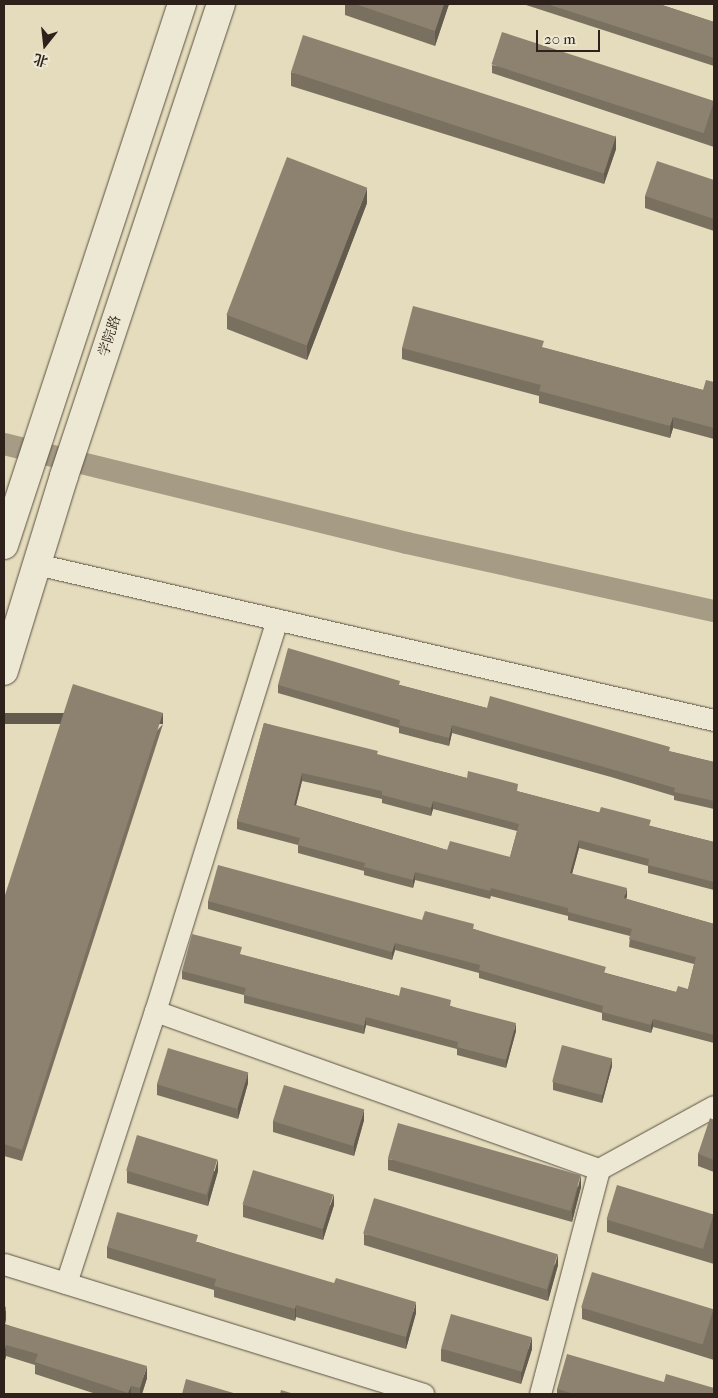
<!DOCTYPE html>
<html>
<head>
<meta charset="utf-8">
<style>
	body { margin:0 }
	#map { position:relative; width:718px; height:1398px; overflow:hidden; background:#e4dcbc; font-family:"IM FELL French Canon","Noto Serif SC",serif }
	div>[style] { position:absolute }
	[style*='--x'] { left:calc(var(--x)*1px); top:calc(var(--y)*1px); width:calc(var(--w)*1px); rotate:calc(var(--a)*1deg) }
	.canal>* { height:22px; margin:-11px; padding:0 11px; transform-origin:11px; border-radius:11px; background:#a69c85 }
	.roads { filter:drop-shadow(0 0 1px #5c4f43) drop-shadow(0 0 1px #5c4f43) }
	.street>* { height:21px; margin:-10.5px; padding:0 10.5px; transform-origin:10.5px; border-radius:10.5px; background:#ede8d3 }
	.secondary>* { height:28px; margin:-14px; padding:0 14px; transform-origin:14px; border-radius:14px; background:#ede8d3 }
	.wall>* { inset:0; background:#79705f }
	.shaded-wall>* { inset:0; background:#635b4e; transform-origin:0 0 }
	.building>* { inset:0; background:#8d826f; transform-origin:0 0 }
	span { translate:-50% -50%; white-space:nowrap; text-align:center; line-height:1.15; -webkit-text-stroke:4px #ede8d3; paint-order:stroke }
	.street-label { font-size:14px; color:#2e201b }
	.frame { position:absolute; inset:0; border:5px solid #2e201b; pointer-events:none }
	.north { position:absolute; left:20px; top:20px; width:50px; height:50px; -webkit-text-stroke:4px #ede8d3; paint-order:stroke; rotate:196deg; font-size:14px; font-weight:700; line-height:20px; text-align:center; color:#2e201b }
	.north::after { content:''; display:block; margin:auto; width:18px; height:22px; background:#2e201b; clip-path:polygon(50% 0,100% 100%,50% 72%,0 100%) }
	.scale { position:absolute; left:536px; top:30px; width:64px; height:22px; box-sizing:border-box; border:2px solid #2e201b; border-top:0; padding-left:6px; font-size:15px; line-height:18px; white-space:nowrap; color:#2e201b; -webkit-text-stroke:4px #ede8d3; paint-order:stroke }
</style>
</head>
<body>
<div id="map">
	<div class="canal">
		<i style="--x:4;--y:444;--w:415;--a:13.8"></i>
		<i style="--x:407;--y:543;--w:314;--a:12.5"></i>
	</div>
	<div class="roads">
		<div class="street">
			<i style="--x:36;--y:564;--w:696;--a:12.96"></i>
			<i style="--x:155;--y:1011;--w:471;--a:19.6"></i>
			<i style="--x:4;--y:1264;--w:439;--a:17.2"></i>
			<i style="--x:66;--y:1283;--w:286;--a:-71.9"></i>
			<i style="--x:155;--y:1011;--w:410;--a:-72.7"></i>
			<i style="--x:540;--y:1394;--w:233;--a:-75.3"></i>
			<i style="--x:599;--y:1169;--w:131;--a:-28.7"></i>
		</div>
		<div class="secondary">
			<i style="--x:4;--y:545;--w:570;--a:-71.79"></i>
			<i style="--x:4;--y:671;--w:204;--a:-72.9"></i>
			<i style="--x:64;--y:476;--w:497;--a:-71.6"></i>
		</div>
	</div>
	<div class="wall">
		<i style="clip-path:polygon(345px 4px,449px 4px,435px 46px,345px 15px)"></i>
		<i style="clip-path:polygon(523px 4px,659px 4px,714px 22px,714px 66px)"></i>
		<i style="clip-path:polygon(492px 65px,714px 102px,714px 147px,492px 73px)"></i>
		<i style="clip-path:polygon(291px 72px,616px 149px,604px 184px,291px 86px)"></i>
		<i style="clip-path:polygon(714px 180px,714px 231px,645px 208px,645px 196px)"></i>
		<i style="clip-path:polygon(367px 203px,307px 360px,227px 329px,227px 315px)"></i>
		<i style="clip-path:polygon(402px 348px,544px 348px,703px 390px,714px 382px,714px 439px,673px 428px,670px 438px,539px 403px,539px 396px,402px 359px)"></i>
		<i style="clip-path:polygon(278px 685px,400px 685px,487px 708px,714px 762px,714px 809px,674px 800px,674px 796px,611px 777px,452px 733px,449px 746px,399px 733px,399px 728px,278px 693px)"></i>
		<i style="clip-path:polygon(evenodd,264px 723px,378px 755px,651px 826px,714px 842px,714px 890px,648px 873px,648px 866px,579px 848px,572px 874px,627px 896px,626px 899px,714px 924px,714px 1043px,653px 1027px,651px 1033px,602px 1020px,602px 1013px,479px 978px,479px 973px,395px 950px,392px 960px,208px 909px,208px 901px,422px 920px,474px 929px,606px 973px,676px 992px,688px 989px,694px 964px,629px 947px,630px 936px,568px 920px,568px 916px,491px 896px,490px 899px,415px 880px,413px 888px,364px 875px,364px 871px,298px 853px,298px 845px,237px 829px,237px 821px,264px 723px,302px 781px,382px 799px,382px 803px,431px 816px,433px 809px,517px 831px,510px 857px,447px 850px,296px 805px,302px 781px)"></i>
		<i style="clip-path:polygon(163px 724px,22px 1161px,4px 1156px,4px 898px)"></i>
		<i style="clip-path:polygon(242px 955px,399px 996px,451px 1006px,516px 1031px,506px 1068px,457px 1055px,457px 1049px,366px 1025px,364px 1034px,244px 1003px,244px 995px,182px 979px,182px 971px)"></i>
		<i style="clip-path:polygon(612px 1066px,602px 1103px,553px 1090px,553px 1082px)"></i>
		<i style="clip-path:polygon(248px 1083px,238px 1119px,157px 1095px,157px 1084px)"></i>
		<i style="clip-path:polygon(364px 1120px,354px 1156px,273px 1132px,273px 1121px)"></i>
		<i style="clip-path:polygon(714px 1120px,714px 1172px,698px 1166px,698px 1154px)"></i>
		<i style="clip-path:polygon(388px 1159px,581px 1187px,572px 1222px,388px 1170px)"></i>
		<i style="clip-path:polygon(127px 1171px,218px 1171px,208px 1206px,127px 1183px)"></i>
		<i style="clip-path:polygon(243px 1205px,334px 1205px,323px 1240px,243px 1217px)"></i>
		<i style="clip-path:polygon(714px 1214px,714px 1264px,607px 1232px,607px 1220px)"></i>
		<i style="clip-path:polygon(364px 1234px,558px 1265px,548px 1301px,364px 1245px)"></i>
		<i style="clip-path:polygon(198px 1242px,416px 1313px,406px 1349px,296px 1317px,295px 1321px,214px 1297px,214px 1290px,107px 1258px,107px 1247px)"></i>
		<i style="clip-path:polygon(4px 1306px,6px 1319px,5px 1324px,147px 1378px,142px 1394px,96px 1394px,35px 1374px,35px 1365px,6px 1356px,5px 1360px,4px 1360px)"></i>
		<i style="clip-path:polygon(582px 1308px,714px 1309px,714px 1360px,582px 1319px)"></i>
		<i style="clip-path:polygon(441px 1349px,532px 1349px,521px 1384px,441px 1361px)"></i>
		<i style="clip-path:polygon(664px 1382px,714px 1394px,557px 1394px,557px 1389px)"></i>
	</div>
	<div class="shaded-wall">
		<i style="clip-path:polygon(444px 4px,449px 4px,435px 46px,435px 31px)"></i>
		<i style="clip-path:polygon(616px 135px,616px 149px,604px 184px,604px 170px)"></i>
		<i style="clip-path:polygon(367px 188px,367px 203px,307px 360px,307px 345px)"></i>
		<i style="clip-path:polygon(673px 417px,673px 428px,670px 438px,670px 426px)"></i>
		<i style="left:163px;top:713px;width:11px;height:459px;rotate:90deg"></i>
		<i style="clip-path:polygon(452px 725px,452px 733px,449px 746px,449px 738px)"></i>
		<i style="clip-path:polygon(302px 773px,302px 781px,294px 813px,294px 805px)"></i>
		<i style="clip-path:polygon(433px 801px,433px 809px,431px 816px,431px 808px)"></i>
		<i style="clip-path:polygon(579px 840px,579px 848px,570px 881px,570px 873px)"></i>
		<i style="clip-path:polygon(415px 872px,415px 880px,413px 888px,413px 880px)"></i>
		<i style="clip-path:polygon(627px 888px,627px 896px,624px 906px,624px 898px)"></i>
		<i style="clip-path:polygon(395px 943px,395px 950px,392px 960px,392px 952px)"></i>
		<i style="clip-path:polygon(366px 1017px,366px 1025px,364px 1034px,364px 1026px)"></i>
		<i style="clip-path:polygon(653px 1019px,653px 1027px,651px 1033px,651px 1025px)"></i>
		<i style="clip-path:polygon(516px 1023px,516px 1031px,506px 1068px,506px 1060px)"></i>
		<i style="clip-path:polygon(612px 1058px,612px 1066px,602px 1103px,602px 1095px)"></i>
		<i style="clip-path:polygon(248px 1072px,248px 1083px,238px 1119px,238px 1107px)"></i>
		<i style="clip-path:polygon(364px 1109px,364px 1120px,354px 1156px,354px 1144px)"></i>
		<i style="clip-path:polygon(218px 1159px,218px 1171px,208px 1206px,208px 1195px)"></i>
		<i style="clip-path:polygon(581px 1175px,581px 1187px,572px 1222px,572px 1211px)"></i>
		<i style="clip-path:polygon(334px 1194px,334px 1205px,323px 1240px,323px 1229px)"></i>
		<i style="clip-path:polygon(558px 1254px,558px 1265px,548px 1301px,548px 1290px)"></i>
		<i style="clip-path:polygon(416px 1302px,416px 1313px,406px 1349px,406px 1337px)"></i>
		<i style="clip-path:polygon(296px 1305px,296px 1317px,295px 1321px,295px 1309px)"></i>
		<i style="clip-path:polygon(6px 1307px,6px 1319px,4px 1328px,4px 1316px)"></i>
		<i style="clip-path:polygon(532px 1337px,532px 1349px,521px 1384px,521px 1373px)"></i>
		<i style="clip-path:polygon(6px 1345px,6px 1356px,5px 1360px,5px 1349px)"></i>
		<i style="clip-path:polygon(147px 1366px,147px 1378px,142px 1394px,140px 1394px,140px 1388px)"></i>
		<i style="clip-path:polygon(131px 1386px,131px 1394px,128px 1394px,128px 1393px)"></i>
	</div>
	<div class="building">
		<i style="clip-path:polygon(355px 4px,444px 4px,435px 31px)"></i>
		<i style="clip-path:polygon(547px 4px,659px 4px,714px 22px,714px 58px)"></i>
		<i style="left:502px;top:32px;width:223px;height:34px;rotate:18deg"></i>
		<i style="left:303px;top:35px;width:329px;height:39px;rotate:18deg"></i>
		<i style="left:287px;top:157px;width:86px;height:169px;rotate:21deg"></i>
		<i style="clip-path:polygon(657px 161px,714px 180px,714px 219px,645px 196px)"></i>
		<i style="clip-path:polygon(413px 306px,544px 341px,542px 347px,703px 390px,706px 380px,714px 382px,714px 428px,673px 417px,670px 426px,539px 391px,541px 385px,402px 348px)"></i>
		<i style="clip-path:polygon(288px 648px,400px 681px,399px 685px,487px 708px,490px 696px,670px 747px,669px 751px,714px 762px,714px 801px,674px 792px,675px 788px,611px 769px,452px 725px,449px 738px,399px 725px,400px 720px,278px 685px)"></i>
		<i style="clip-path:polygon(73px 684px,163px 713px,22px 1150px,4px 1144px,4px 898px)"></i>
		<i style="clip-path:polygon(evenodd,264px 723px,378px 751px,377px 754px,467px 778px,468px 771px,518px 784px,517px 791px,599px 813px,601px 807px,651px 820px,649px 826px,714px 842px,714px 882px,648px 865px,649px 859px,579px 840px,570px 873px,627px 888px,624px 898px,714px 924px,714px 1035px,653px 1019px,651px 1025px,602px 1012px,603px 1006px,479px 970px,480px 965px,395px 943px,392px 952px,208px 901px,218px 865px,422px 920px,425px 911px,474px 924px,473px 929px,606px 967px,604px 973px,676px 992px,678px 986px,688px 989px,696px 957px,629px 939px,632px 929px,568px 912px,568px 908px,491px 888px,490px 891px,415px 872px,413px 880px,364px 867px,365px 863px,298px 845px,300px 838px,237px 821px,264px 723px,302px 773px,382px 791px,382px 795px,431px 808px,433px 801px,519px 824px,510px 857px,450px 841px,447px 850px,294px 805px,302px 773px)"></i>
		<i style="clip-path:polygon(192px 934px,242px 947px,240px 954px,399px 996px,401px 987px,451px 1000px,450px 1006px,516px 1023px,506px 1060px,457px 1047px,458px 1042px,366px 1017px,364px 1026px,244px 995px,246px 988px,182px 971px)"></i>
		<i style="left:562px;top:1045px;width:52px;height:38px;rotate:15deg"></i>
		<i style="left:168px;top:1048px;width:84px;height:38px;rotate:17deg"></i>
		<i style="left:284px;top:1085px;width:84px;height:38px;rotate:17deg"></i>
		<i style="clip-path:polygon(710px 1118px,714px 1120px,714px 1160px,698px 1154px)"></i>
		<i style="left:398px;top:1123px;width:190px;height:37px;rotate:16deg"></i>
		<i style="left:137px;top:1135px;width:84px;height:37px;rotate:17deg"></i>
		<i style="left:253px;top:1170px;width:84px;height:36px;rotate:17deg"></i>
		<i style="left:617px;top:1185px;width:101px;height:36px;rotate:17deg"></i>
		<i style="left:374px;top:1198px;width:192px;height:37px;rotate:17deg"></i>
		<i style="clip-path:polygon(117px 1212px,198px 1235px,196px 1242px,334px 1283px,336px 1278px,416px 1302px,406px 1337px,296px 1305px,295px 1309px,214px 1286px,216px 1279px,107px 1247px)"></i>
		<i style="left:592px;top:1272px;width:127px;height:37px;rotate:17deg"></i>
		<i style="clip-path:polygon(4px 1306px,6px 1307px,4px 1316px)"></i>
		<i style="left:451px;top:1314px;width:84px;height:36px;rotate:16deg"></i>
		<i style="clip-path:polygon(4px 1324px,147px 1366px,140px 1388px,131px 1386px,128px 1393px,35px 1362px,38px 1354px,6px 1345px,5px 1349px,4px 1348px)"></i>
		<i style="clip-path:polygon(567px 1354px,664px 1382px,666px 1374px,714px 1388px,714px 1394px,574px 1394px,557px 1389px)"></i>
		<i style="clip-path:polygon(186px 1379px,237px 1394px,182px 1394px)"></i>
		<i style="clip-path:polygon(281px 1390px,294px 1394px,280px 1394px)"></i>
	</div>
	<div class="street-label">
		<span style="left:110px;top:336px;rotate:-72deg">学院路</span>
	</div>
	<div class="frame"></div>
	<div class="north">北</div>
	<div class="scale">20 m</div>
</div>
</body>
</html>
